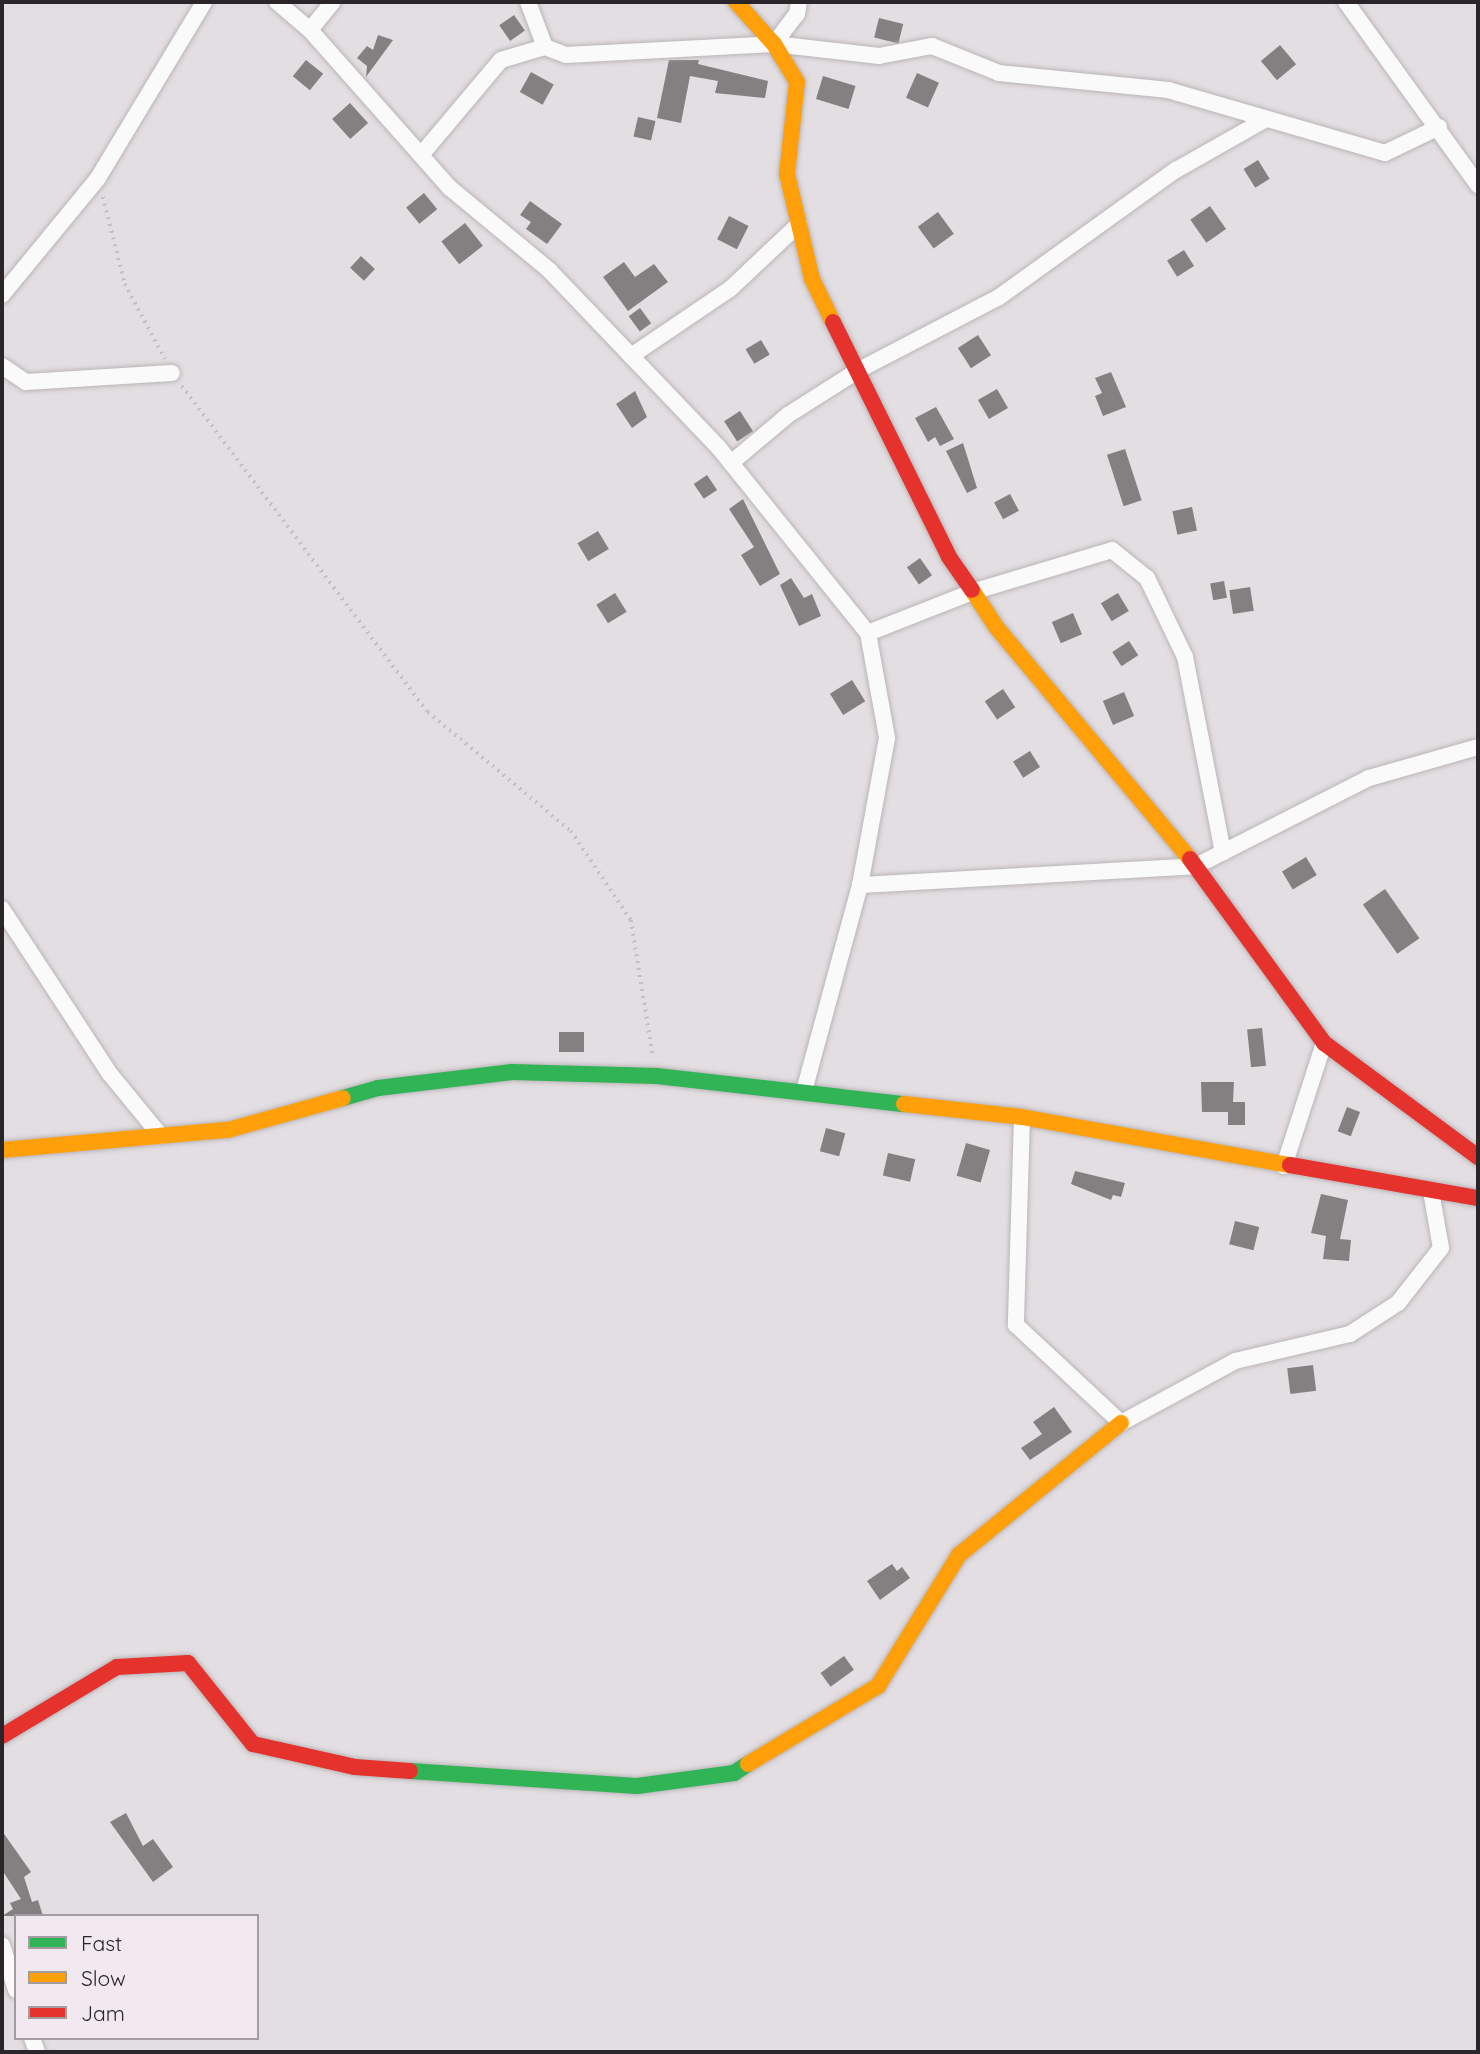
<!DOCTYPE html>
<html>
<head>
<meta charset="utf-8">
<style>
	body { margin:0 }
	#map { position:relative; width:1480px; height:2054px; overflow:hidden; background:#e3dee1; font-family:Quicksand,sans-serif }
	div>[style] { position:absolute }
	[style*='--x'] { left:calc(var(--x)*1px); top:calc(var(--y)*1px); width:calc(var(--w)*1px); rotate:calc(var(--a)*1deg) }
	.building>* { inset:0; background:#848082; transform-origin:0 0 }
	.path>* { height:3.5px; margin-top:-1.75px; transform-origin:0; background:repeating-linear-gradient(90deg,#c2c0c2 0 2px,transparent 0 7px) }
	.roads { filter:drop-shadow(0 0 2px #b9b5b8) drop-shadow(0 0 2px #b9b5b8) }
	.street>* { height:16px; margin:-8px; padding:0 8px; transform-origin:8px; border-radius:8px; background:#fbfafa }
	.fast>* { height:16px; margin:-8px; padding:0 8px; transform-origin:8px; border-radius:8px; background:#30b455 }
	.slow>* { height:16px; margin:-8px; padding:0 8px; transform-origin:8px; border-radius:8px; background:#ff9f0a }
	.jam>* { height:16px; margin:-8px; padding:0 8px; transform-origin:8px; border-radius:8px; background:#e5322d }
	span { translate:-50% -50%; white-space:nowrap; text-align:center; line-height:1.15; -webkit-text-stroke:7px #f2e9f0; paint-order:stroke }
	.frame { position:absolute; inset:0; border:4px solid #292528; pointer-events:none }
	.legend { position:absolute; left:14px; top:1914px; width:245px; height:126px; box-sizing:border-box; background:#f2e9f0; border:2px solid #a29ba0; margin:0; padding:9px 12px; list-style:none; font-size:21px; color:#292528 }
	.legend li { display:flex; align-items:center; gap:14px; height:35px }
	.legend b { width:35px; border:2px solid #a29ba0 }
</style>
</head>
<body>
<div id="map">
	<div class="building">
		<i style="left:514px;top:15px;width:19px;height:18px;rotate:55deg"></i>
		<i style="left:879px;top:18px;width:25px;height:20px;rotate:14deg"></i>
		<i style="clip-path:polygon(378px 35px,393px 40px,366px 77px,367px 66px,357px 58px,367px 46px,373px 50px)"></i>
		<i style="left:1280px;top:45px;width:25px;height:25px;rotate:50deg"></i>
		<i style="left:306px;top:60px;width:22px;height:21px;rotate:39deg"></i>
		<i style="clip-path:polygon(669px 60px,699px 60px,698px 64px,768px 81px,765px 98px,715px 93px,718px 81px,690px 76px,681px 123px,657px 118px)"></i>
		<i style="left:531px;top:72px;width:26px;height:23px;rotate:29deg"></i>
		<i style="left:917px;top:73px;width:24px;height:27px;rotate:24deg"></i>
		<i style="left:823px;top:76px;width:34px;height:24px;rotate:17deg"></i>
		<i style="left:350px;top:103px;width:27px;height:24px;rotate:48deg"></i>
		<i style="left:638px;top:117px;width:18px;height:20px;rotate:13deg"></i>
		<i style="left:1258px;top:160px;width:22px;height:17px;rotate:58deg"></i>
		<i style="left:424px;top:193px;width:21px;height:23px;rotate:51deg"></i>
		<i style="clip-path:polygon(530px 201px,562px 224px,547px 244px,526px 229px,531px 222px,520px 215px)"></i>
		<i style="left:1210px;top:206px;width:28px;height:24px;rotate:55deg"></i>
		<i style="left:938px;top:212px;width:27px;height:25px;rotate:54deg"></i>
		<i style="left:729px;top:216px;width:22px;height:26px;rotate:27deg"></i>
		<i style="left:465px;top:223px;width:29px;height:30px;rotate:52deg"></i>
		<i style="left:1184px;top:250px;width:19px;height:20px;rotate:58deg"></i>
		<i style="left:361px;top:256px;width:19px;height:16px;rotate:43deg"></i>
		<i style="clip-path:polygon(624px 262px,635px 277px,654px 264px,668px 282px,628px 311px,603px 277px)"></i>
		<i style="left:640px;top:308px;width:19px;height:14px;rotate:54deg"></i>
		<i style="left:978px;top:335px;width:24px;height:24px;rotate:57deg"></i>
		<i style="left:761px;top:340px;width:17px;height:18px;rotate:59deg"></i>
		<i style="clip-path:polygon(1111px 372px,1126px 407px,1103px 416px,1095px 396px,1102px 393px,1095px 378px)"></i>
		<i style="left:997px;top:389px;width:22px;height:22px;rotate:60deg"></i>
		<i style="clip-path:polygon(635px 391px,647px 417px,632px 428px,616px 404px)"></i>
		<i style="clip-path:polygon(936px 407px,954px 439px,940px 446px,935px 437px,928px 442px,915px 418px)"></i>
		<i style="left:740px;top:411px;width:24px;height:19px;rotate:57deg"></i>
		<i style="clip-path:polygon(963px 443px,977px 488px,967px 493px,946px 451px)"></i>
		<i style="left:1125px;top:449px;width:54px;height:19px;rotate:72deg"></i>
		<i style="left:707px;top:475px;width:18px;height:16px;rotate:56deg"></i>
		<i style="left:1010px;top:494px;width:19px;height:18px;rotate:62deg"></i>
		<i style="clip-path:polygon(743px 499px,780px 574px,760px 586px,741px 555px,754px 547px,729px 509px)"></i>
		<i style="left:1192px;top:507px;width:24px;height:20px;rotate:78deg"></i>
		<i style="left:598px;top:531px;width:21px;height:24px;rotate:59deg"></i>
		<i style="left:920px;top:558px;width:21px;height:16px;rotate:55deg"></i>
		<i style="clip-path:polygon(791px 578px,804px 598px,812px 594px,821px 616px,799px 626px,780px 585px)"></i>
		<i style="left:1224px;top:581px;width:17px;height:14px;rotate:80deg"></i>
		<i style="left:1250px;top:587px;width:24px;height:21px;rotate:81deg"></i>
		<i style="left:615px;top:593px;width:22px;height:22px;rotate:58deg"></i>
		<i style="left:1118px;top:593px;width:21px;height:20px;rotate:59deg"></i>
		<i style="left:1073px;top:613px;width:23px;height:23px;rotate:67deg"></i>
		<i style="left:1129px;top:641px;width:17px;height:20px;rotate:57deg"></i>
		<i style="left:852px;top:680px;width:25px;height:26px;rotate:58deg"></i>
		<i style="left:1003px;top:689px;width:22px;height:22px;rotate:56deg"></i>
		<i style="left:1124px;top:692px;width:26px;height:23px;rotate:67deg"></i>
		<i style="left:1030px;top:751px;width:19px;height:20px;rotate:58deg"></i>
		<i style="left:1306px;top:857px;width:21px;height:28px;rotate:59deg"></i>
		<i style="left:1385px;top:889px;width:60px;height:27px;rotate:55deg"></i>
		<i style="left:1262px;top:1028px;width:38px;height:15px;rotate:84deg"></i>
		<i style="left:559px;top:1032px;width:25px;height:20px"></i>
		<i style="clip-path:polygon(1201px 1082px,1234px 1082px,1233px 1102px,1245px 1102px,1245px 1125px,1228px 1125px,1228px 1112px,1202px 1112px)"></i>
		<i style="left:1347px;top:1107px;width:14px;height:26px;rotate:21deg"></i>
		<i style="left:826px;top:1128px;width:20px;height:24px;rotate:15deg"></i>
		<i style="left:966px;top:1143px;width:25px;height:34px;rotate:16deg"></i>
		<i style="left:888px;top:1153px;width:28px;height:23px;rotate:13deg"></i>
		<i style="clip-path:polygon(1075px 1171px,1125px 1183px,1121px 1197px,1113px 1195px,1111px 1200px,1071px 1184px)"></i>
		<i style="clip-path:polygon(1321px 1194px,1348px 1200px,1340px 1239px,1351px 1240px,1349px 1261px,1323px 1259px,1326px 1236px,1311px 1233px)"></i>
		<i style="left:1235px;top:1221px;width:25px;height:24px;rotate:14deg"></i>
		<i style="left:1313px;top:1365px;width:26px;height:26px;rotate:83deg"></i>
		<i style="clip-path:polygon(1054px 1407px,1072px 1432px,1030px 1460px,1021px 1448px,1042px 1434px,1033px 1422px)"></i>
		<i style="clip-path:polygon(892px 1564px,897px 1571px,902px 1567px,910px 1578px,880px 1600px,867px 1581px)"></i>
		<i style="left:844px;top:1656px;width:17px;height:29px;rotate:54deg"></i>
		<i style="clip-path:polygon(126px 1813px,143px 1846px,153px 1839px,173px 1867px,153px 1882px,110px 1822px)"></i>
		<i style="clip-path:polygon(2px 1831px,31px 1872px,24px 1877px,32px 1902px,38px 1900px,43px 1916px,2px 1916px,13px 1909px,10px 1903px,21px 1899px,2px 1870px)"></i>
	</div>
	<div class="path">
		<i style="--x:103;--y:197;--w:90;--a:75.8"></i>
		<i style="--x:125;--y:284;--w:85;--a:61.9"></i>
		<i style="--x:182;--y:386;--w:408;--a:53"></i>
		<i style="--x:428;--y:712;--w:186;--a:39.8"></i>
		<i style="--x:571;--y:831;--w:107;--a:56"></i>
		<i style="--x:631;--y:920;--w:138;--a:80.8"></i>
	</div>
	<div class="roads">
		<div class="street">
			<i style="--x:277;--y:2;--w:43;--a:40.3"></i>
			<i style="--x:310;--y:30;--w:211;--a:48.5"></i>
			<i style="--x:450;--y:188;--w:129;--a:39.6"></i>
			<i style="--x:549;--y:270;--w:246;--a:46.3"></i>
			<i style="--x:719;--y:448;--w:238;--a:51.2"></i>
			<i style="--x:868;--y:633;--w:107;--a:79.7"></i>
			<i style="--x:887;--y:738;--w:149;--a:100.4"></i>
			<i style="--x:860;--y:885;--w:213;--a:105.2"></i>
			<i style="--x:528;--y:2;--w:48;--a:69.3"></i>
			<i style="--x:1346;--y:2;--w:226;--a:54.2"></i>
			<i style="--x:310;--y:30;--w:36;--a:-51"></i>
			<i style="--x:774;--y:44;--w:38;--a:-53"></i>
			<i style="--x:797;--y:14;--w:12;--a:-81"></i>
			<i style="--x:421;--y:155;--w:124;--a:-49.9"></i>
			<i style="--x:501;--y:60;--w:46;--a:-16.5"></i>
			<i style="--x:545;--y:47;--w:22;--a:21"></i>
			<i style="--x:566;--y:55;--w:208;--a:-3"></i>
			<i style="--x:774;--y:44;--w:106;--a:6.5"></i>
			<i style="--x:879;--y:56;--w:54;--a:-10.7"></i>
			<i style="--x:932;--y:46;--w:72;--a:21.9"></i>
			<i style="--x:999;--y:73;--w:170;--a:5.7"></i>
			<i style="--x:1168;--y:90;--w:226;--a:16.2"></i>
			<i style="--x:1385;--y:153;--w:60;--a:-25.7"></i>
			<i style="--x:2;--y:295;--w:151;--a:-50.6"></i>
			<i style="--x:98;--y:178;--w:205;--a:-58.9"></i>
			<i style="--x:631;--y:356;--w:120;--a:-34.1"></i>
			<i style="--x:730;--y:289;--w:95;--a:-43.3"></i>
			<i style="--x:2;--y:366;--w:29;--a:34"></i>
			<i style="--x:26;--y:382;--w:146;--a:-3.5"></i>
			<i style="--x:731;--y:463;--w:75;--a:-40.1"></i>
			<i style="--x:788;--y:415;--w:82;--a:-32.5"></i>
			<i style="--x:857;--y:371;--w:160;--a:-27.5"></i>
			<i style="--x:999;--y:297;--w:218;--a:-35.7"></i>
			<i style="--x:1176;--y:170;--w:103;--a:-29.5"></i>
			<i style="--x:868;--y:633;--w:112;--a:-21.5"></i>
			<i style="--x:972;--y:592;--w:146;--a:-16.7"></i>
			<i style="--x:1112;--y:550;--w:45;--a:38.7"></i>
			<i style="--x:1147;--y:578;--w:88;--a:64.3"></i>
			<i style="--x:1185;--y:657;--w:199;--a:79"></i>
			<i style="--x:860;--y:885;--w:337;--a:-3.2"></i>
			<i style="--x:1196;--y:866;--w:194;--a:-27"></i>
			<i style="--x:1369;--y:778;--w:113;--a:-15.9"></i>
			<i style="--x:2;--y:909;--w:197;--a:56.8"></i>
			<i style="--x:110;--y:1074;--w:80;--a:50.6"></i>
			<i style="--x:1022;--y:1117;--w:208;--a:91.7"></i>
			<i style="--x:1016;--y:1325;--w:144;--a:43"></i>
			<i style="--x:1121;--y:1423;--w:130;--a:-28.5"></i>
			<i style="--x:1235;--y:1361;--w:118;--a:-13.2"></i>
			<i style="--x:1350;--y:1334;--w:57;--a:-32.9"></i>
			<i style="--x:1398;--y:1303;--w:70;--a:-52"></i>
			<i style="--x:1441;--y:1248;--w:58;--a:-100"></i>
			<i style="--x:1284;--y:1166;--w:129;--a:-72"></i>
			<i style="--x:2;--y:1945;--w:47;--a:72.7"></i>
			<i style="--x:32;--y:2038;--w:15;--a:70"></i>
		</div>
		<div class="fast">
			<i style="--x:343;--y:1098;--w:36;--a:-16"></i>
			<i style="--x:378;--y:1088;--w:135;--a:-6.8"></i>
			<i style="--x:512;--y:1072;--w:145;--a:1.6"></i>
			<i style="--x:657;--y:1076;--w:249;--a:6.5"></i>
			<i style="--x:410;--y:1771;--w:227;--a:3.8"></i>
			<i style="--x:637;--y:1786;--w:98;--a:-7.6"></i>
			<i style="--x:734;--y:1773;--w:17;--a:-33"></i>
		</div>
		<div class="slow">
			<i style="--x:736;--y:2;--w:57;--a:47.9"></i>
			<i style="--x:774;--y:44;--w:44;--a:58.8"></i>
			<i style="--x:797;--y:82;--w:93;--a:96.2"></i>
			<i style="--x:787;--y:174;--w:108;--a:76.6"></i>
			<i style="--x:812;--y:279;--w:48;--a:64"></i>
			<i style="--x:972;--y:590;--w:45;--a:56.7"></i>
			<i style="--x:997;--y:628;--w:301;--a:50.1"></i>
			<i style="--x:904;--y:1104;--w:119;--a:6.3"></i>
			<i style="--x:1022;--y:1117;--w:272;--a:10.2"></i>
			<i style="--x:2;--y:1150;--w:227;--a:-5.1"></i>
			<i style="--x:228;--y:1130;--w:119;--a:-15.5"></i>
			<i style="--x:748;--y:1764;--w:152;--a:-31"></i>
			<i style="--x:878;--y:1686;--w:154;--a:-58.3"></i>
			<i style="--x:959;--y:1555;--w:209;--a:-39.2"></i>
		</div>
		<div class="jam">
			<i style="--x:833;--y:322;--w:262;--a:63.7"></i>
			<i style="--x:949;--y:557;--w:40;--a:55.1"></i>
			<i style="--x:1190;--y:859;--w:228;--a:53.9"></i>
			<i style="--x:1324;--y:1043;--w:192;--a:36.5"></i>
			<i style="--x:1290;--y:1165;--w:191;--a:10"></i>
			<i style="--x:2;--y:1736;--w:134;--a:-31"></i>
			<i style="--x:117;--y:1667;--w:71;--a:-3.2"></i>
			<i style="--x:188;--y:1663;--w:104;--a:51.3"></i>
			<i style="--x:253;--y:1744;--w:105;--a:12.7"></i>
			<i style="--x:355;--y:1767;--w:55;--a:4.2"></i>
		</div>
	</div>
	<div class="frame"></div>
	<ul class="legend">
	<li><b style="height:9px;background:#30b455"></b>Fast</li>
	<li><b style="height:9px;background:#ff9f0a"></b>Slow</li>
	<li><b style="height:9px;background:#e5322d"></b>Jam</li>
	</ul>
</div>
</body>
</html>
